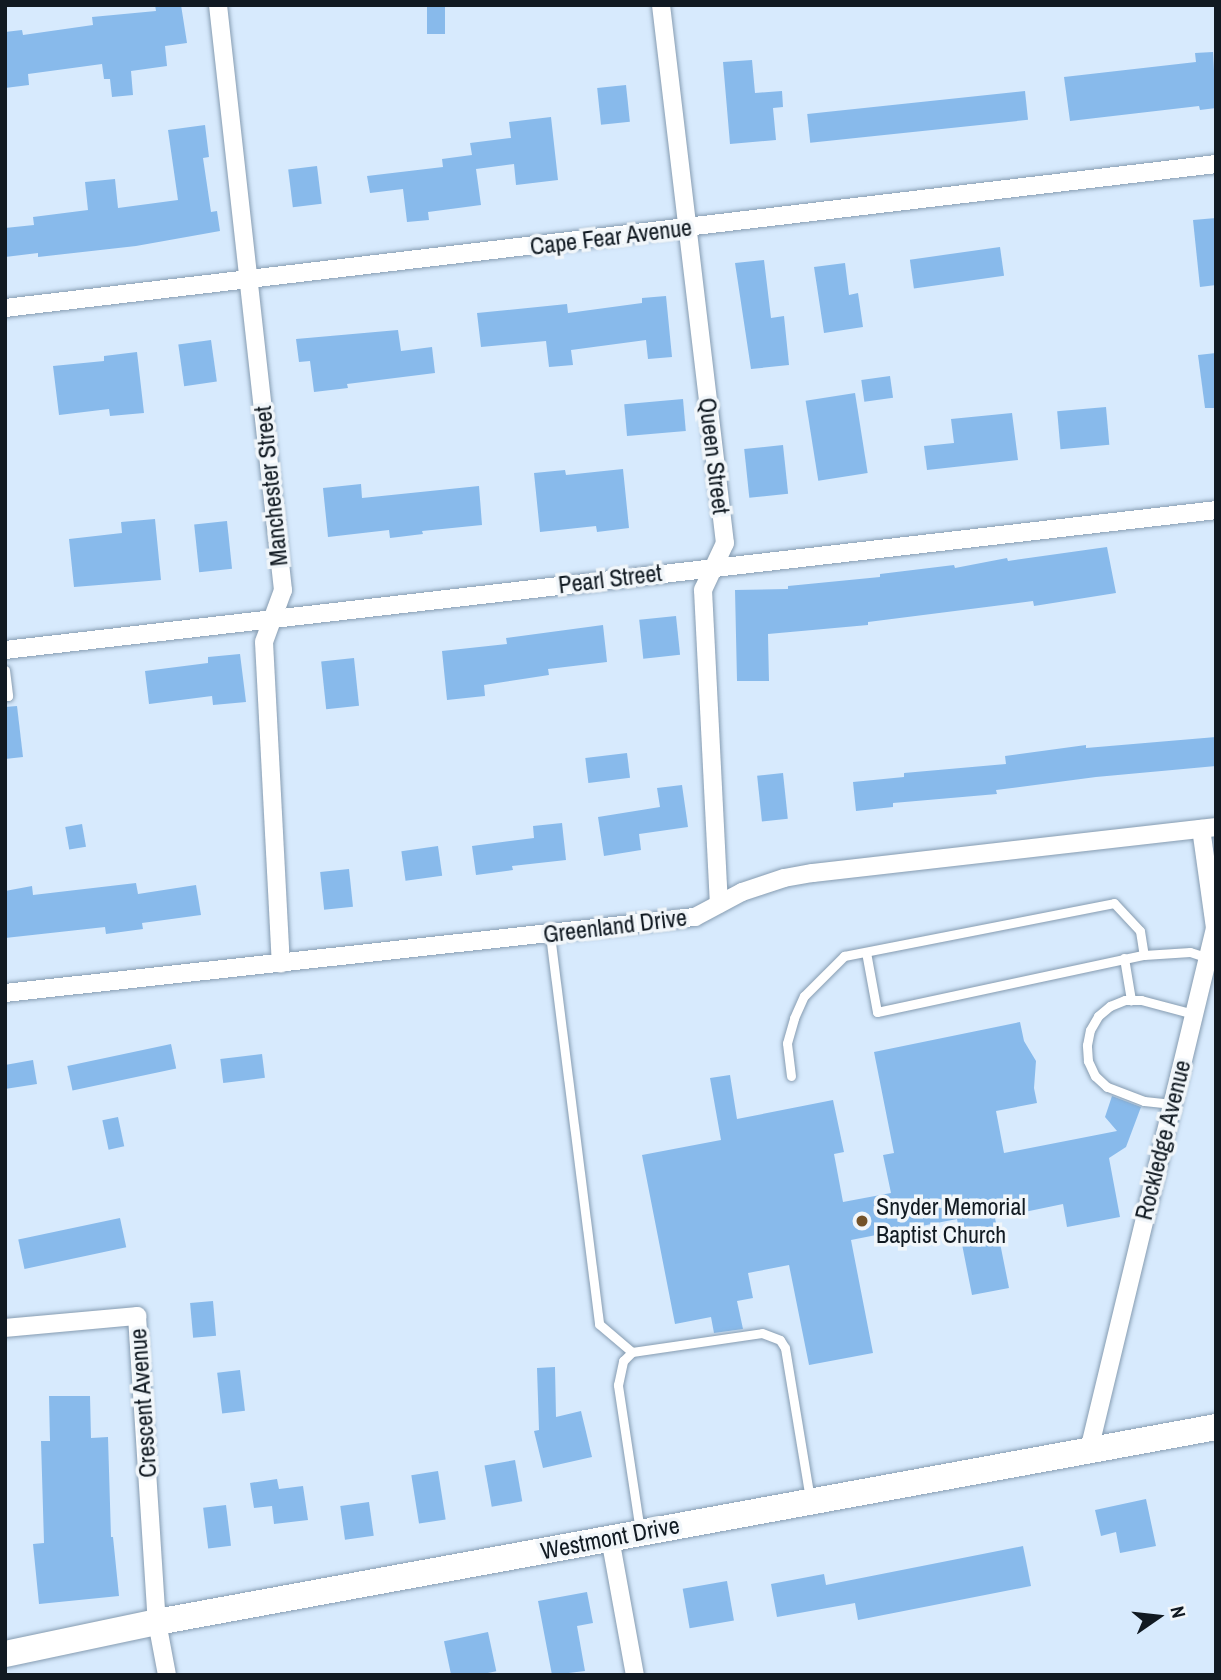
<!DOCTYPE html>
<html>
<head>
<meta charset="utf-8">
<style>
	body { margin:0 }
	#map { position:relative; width:1221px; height:1680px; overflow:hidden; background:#d7eafd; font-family:"Archivo Narrow",sans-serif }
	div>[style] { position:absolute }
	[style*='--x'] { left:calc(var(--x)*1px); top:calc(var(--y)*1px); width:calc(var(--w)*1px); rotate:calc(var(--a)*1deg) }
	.building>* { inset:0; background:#88baeb; transform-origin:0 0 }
	.roads { filter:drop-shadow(0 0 2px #869cb1) drop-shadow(0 0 2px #869cb1) }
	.lane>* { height:9px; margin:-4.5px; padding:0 4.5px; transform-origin:4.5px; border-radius:4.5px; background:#fff }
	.street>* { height:18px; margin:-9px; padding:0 9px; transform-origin:9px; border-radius:9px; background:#fff }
	.secondary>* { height:26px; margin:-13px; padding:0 13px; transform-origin:13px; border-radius:13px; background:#fff }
	.dots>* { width:19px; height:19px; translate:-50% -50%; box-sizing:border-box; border:4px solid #f1f6fa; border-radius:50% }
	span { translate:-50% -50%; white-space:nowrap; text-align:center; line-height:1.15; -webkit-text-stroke:7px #f1f6fa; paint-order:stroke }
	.street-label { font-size:24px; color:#111a22 }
	.poi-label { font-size:24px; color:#111a22 }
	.left { translate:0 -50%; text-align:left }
	.frame { position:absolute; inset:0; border:7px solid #111a22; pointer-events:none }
	.north { position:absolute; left:1123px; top:1582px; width:70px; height:70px; -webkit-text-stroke:5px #f1f6fa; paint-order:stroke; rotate:76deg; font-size:19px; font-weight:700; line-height:28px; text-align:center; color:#111a22 }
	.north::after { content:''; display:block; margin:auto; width:24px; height:32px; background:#111a22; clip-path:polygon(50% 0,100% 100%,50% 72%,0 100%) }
</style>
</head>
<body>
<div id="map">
	<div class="building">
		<i style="clip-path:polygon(155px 5px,181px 5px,187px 43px,165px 46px,167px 66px,131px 71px,133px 95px,112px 97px,110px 79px,104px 79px,102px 64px,28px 74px,29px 85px,5px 88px,5px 32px,22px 30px,23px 35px,93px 25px,92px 17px,156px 11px)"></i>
		<i style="left:427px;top:5px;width:18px;height:29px"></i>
		<i style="clip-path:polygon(1213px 52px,1216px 108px,1200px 110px,1199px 106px,1070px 121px,1064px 77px,1196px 62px,1195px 53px)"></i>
		<i style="clip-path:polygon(752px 60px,755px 93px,782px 91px,783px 107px,773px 108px,776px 140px,730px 144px,723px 62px)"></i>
		<i style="left:626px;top:85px;width:37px;height:29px;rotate:84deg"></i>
		<i style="left:1025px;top:91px;width:29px;height:219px;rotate:84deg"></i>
		<i style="clip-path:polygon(551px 117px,558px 180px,516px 185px,514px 164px,476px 169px,481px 205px,428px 212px,429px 220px,407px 222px,403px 189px,370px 193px,367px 176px,443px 167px,442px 159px,472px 155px,470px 143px,511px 138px,509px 122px)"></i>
		<i style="clip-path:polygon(205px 125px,209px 157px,203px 158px,211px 212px,217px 211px,220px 231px,136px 246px,38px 257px,38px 253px,5px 257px,5px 228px,34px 225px,33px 217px,88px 210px,85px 182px,115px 179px,118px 208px,178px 200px,168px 130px)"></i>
		<i style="left:317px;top:166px;width:38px;height:29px;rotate:83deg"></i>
		<i style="clip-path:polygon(1216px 218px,1216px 285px,1200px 287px,1193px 220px)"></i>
		<i style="left:1000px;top:247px;width:29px;height:91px;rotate:82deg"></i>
		<i style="clip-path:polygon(764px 260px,771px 318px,784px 316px,789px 365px,751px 369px,735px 263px)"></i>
		<i style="clip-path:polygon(845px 263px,849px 295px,858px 293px,863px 327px,824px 333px,814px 267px)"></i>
		<i style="clip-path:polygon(666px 296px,672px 357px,648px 359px,646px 340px,571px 350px,573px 365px,549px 367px,546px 341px,481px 347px,477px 313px,567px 304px,568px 313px,642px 303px,642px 298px)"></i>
		<i style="clip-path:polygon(398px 330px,401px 351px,432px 347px,435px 373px,347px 384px,348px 388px,314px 392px,310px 361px,299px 362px,296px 339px)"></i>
		<i style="left:211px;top:340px;width:42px;height:33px;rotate:82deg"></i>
		<i style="clip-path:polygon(137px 352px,144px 413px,110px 416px,109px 409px,59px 415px,53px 366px,104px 361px,104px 356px)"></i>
		<i style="clip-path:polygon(1216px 353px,1216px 408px,1205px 408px,1198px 355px)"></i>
		<i style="left:890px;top:376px;width:22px;height:29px;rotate:82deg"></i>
		<i style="left:855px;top:393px;width:81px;height:50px;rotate:81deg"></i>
		<i style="left:683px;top:399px;width:32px;height:59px;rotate:85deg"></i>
		<i style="left:1106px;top:407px;width:38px;height:49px;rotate:85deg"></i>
		<i style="clip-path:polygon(1012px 413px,1018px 460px,927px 470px,924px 446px,954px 443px,951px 419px)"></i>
		<i style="left:783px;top:445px;width:49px;height:39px;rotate:84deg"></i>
		<i style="clip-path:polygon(623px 469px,629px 528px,597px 532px,596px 526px,540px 532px,534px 473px,565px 470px,566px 475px)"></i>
		<i style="clip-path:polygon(361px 484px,362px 498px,479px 486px,482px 525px,422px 531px,423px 534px,390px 538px,389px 530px,328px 537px,323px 488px)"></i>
		<i style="clip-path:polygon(155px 519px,161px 580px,74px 587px,69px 539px,122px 533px,121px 522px)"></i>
		<i style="left:227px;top:521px;width:48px;height:33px;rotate:84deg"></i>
		<i style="clip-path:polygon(1107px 547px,1116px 593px,1034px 606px,1033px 601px,868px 622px,868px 625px,768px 634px,769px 681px,737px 681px,735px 590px,788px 589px,788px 586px,880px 577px,880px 574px,954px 565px,955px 568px,1007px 558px,1008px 561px)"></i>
		<i style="left:676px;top:616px;width:39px;height:37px;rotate:84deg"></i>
		<i style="clip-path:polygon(603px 625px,607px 662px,548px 669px,549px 675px,484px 685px,485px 696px,447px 700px,442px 651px,507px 644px,506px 638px)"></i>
		<i style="clip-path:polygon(240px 654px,246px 702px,213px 705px,212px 696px,149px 704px,145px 671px,208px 663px,208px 657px)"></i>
		<i style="left:354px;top:658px;width:48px;height:33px;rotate:84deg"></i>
		<i style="clip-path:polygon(17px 706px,23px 757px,5px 759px,5px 707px)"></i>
		<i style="clip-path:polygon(1216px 737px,1216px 766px,1096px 777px,996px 790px,997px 794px,893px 803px,893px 807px,856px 811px,853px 782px,904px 777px,904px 773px,1006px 764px,1005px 756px,1086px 745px,1086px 748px)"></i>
		<i style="left:627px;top:753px;width:25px;height:42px;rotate:83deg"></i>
		<i style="left:783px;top:773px;width:46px;height:26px;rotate:84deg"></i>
		<i style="clip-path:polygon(682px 785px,688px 827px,639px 834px,641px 850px,604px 856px,598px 817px,660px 807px,657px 788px)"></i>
		<i style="clip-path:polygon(562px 823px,566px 860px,512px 866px,513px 870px,476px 875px,472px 846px,534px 838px,533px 826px)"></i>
		<i style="left:82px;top:824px;width:23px;height:17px;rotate:80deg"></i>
		<i style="left:438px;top:846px;width:30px;height:37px;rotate:82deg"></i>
		<i style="left:349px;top:869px;width:38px;height:29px;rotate:84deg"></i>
		<i style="clip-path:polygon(136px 883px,138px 894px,196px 885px,201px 915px,142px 923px,143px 929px,106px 934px,105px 927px,5px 938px,5px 891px,32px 886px,33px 895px)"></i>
		<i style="clip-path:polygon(1020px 1022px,1024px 1041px,1036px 1061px,1034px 1088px,1037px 1103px,996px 1111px,1004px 1153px,1117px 1131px,1105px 1117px,1112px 1096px,1141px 1107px,1126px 1147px,1109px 1158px,1120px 1217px,1067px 1227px,1063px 1204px,995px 1218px,1009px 1288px,972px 1295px,957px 1219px,851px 1240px,873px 1353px,809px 1365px,789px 1265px,748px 1273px,753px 1298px,737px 1301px,743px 1329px,714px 1333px,711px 1317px,675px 1324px,642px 1155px,721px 1140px,710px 1078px,730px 1075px,737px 1119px,833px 1100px,844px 1152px,834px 1154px,843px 1202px,891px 1193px,883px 1155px,894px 1153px,874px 1052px)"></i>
		<i style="left:171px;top:1044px;width:25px;height:106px;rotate:78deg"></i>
		<i style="left:262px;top:1054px;width:24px;height:42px;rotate:83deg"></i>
		<i style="clip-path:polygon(33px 1060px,37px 1084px,5px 1089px,5px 1065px)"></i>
		<i style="left:118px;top:1117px;width:30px;height:16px;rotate:78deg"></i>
		<i style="left:120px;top:1218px;width:30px;height:104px;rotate:78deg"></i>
		<i style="left:213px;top:1301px;width:35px;height:23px;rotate:85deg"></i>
		<i style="clip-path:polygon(555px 1367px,556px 1417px,581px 1411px,592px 1457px,543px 1468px,534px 1431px,539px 1430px,537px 1368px)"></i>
		<i style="left:240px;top:1370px;width:41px;height:23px;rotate:83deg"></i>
		<i style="clip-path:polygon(49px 1396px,90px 1396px,91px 1438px,108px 1437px,111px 1537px,113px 1537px,119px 1596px,39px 1604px,33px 1544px,44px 1543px,41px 1441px,50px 1441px)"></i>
		<i style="left:515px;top:1460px;width:42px;height:31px;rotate:80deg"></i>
		<i style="left:438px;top:1471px;width:49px;height:27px;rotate:81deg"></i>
		<i style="clip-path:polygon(277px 1479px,279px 1489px,303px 1486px,308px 1520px,274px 1524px,272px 1506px,254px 1508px,250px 1483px)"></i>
		<i style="clip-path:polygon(1146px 1499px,1156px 1546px,1120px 1553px,1116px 1532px,1101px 1536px,1095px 1510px)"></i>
		<i style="left:369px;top:1502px;width:34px;height:29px;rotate:82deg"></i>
		<i style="left:226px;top:1505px;width:41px;height:23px;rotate:83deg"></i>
		<i style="clip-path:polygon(1023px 1546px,1031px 1586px,858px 1620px,855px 1603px,777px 1617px,771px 1584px,824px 1574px,826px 1585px)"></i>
		<i style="left:727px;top:1581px;width:40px;height:45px;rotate:80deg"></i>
		<i style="clip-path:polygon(587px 1592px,593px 1623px,577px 1626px,585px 1671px,552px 1675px,538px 1601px)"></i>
		<i style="left:488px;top:1632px;width:40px;height:45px;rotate:78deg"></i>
	</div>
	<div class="roads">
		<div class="lane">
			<i style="--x:5;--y:670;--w:26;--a:83"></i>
			<i style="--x:8;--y:696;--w:3;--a:180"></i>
			<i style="--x:550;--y:935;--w:392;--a:82.8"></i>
			<i style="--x:599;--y:1324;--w:43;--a:40.3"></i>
			<i style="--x:866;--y:952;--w:61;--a:79.6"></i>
			<i style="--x:877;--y:1012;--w:273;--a:-12.1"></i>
			<i style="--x:1144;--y:955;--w:46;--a:-3.7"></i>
			<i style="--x:1190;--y:952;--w:19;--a:18"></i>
			<i style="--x:1124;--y:958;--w:43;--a:80.5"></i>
			<i style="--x:791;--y:1076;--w:33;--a:-97"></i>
			<i style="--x:787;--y:1043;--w:26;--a:-74"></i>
			<i style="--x:794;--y:1018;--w:24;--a:-66"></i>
			<i style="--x:804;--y:996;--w:57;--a:-45"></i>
			<i style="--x:844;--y:956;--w:275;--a:-11.1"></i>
			<i style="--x:1114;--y:903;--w:38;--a:47"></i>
			<i style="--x:1140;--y:931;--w:24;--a:81"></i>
			<i style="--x:1172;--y:1104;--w:28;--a:-174"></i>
			<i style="--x:1144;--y:1101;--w:40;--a:-159"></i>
			<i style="--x:1107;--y:1087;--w:16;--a:-137"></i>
			<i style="--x:1095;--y:1076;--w:17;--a:-115"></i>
			<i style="--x:1088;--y:1061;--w:16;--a:-94"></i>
			<i style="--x:1087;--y:1045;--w:15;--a:-79"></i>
			<i style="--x:1090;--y:1030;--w:16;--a:-60"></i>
			<i style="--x:1098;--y:1016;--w:16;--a:-40"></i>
			<i style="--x:1110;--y:1006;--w:16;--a:-22"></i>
			<i style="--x:1125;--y:1000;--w:16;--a:0"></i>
			<i style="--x:1141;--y:1000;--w:55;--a:14.8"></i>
			<i style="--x:640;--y:1531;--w:148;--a:-98.6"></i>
			<i style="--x:618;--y:1385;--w:25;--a:-78"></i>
			<i style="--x:623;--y:1361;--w:13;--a:-45"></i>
			<i style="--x:632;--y:1352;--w:131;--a:-8.3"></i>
			<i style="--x:762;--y:1333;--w:19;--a:21"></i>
			<i style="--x:780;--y:1340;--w:9;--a:58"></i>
			<i style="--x:785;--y:1348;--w:153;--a:80.6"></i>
		</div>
		<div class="street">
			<i style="--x:218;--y:5;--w:589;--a:83.66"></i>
			<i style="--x:283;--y:590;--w:55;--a:110.1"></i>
			<i style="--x:264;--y:642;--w:322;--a:87"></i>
			<i style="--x:661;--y:5;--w:542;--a:83.22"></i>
			<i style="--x:725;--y:543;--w:52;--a:115.1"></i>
			<i style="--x:703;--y:590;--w:314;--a:87.1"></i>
			<i style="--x:5;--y:308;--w:1220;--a:-6.78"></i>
			<i style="--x:5;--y:650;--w:1219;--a:-6.59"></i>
			<i style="--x:5;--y:993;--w:694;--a:-6.29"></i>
			<i style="--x:695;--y:917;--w:53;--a:-28"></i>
			<i style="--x:742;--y:892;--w:44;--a:-18.4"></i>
			<i style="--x:784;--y:878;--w:29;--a:-10"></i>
			<i style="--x:813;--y:873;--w:406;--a:-6.5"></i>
			<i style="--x:5;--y:1328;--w:133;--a:-5.2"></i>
			<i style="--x:137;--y:1316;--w:307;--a:86.3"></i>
			<i style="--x:157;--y:1622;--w:54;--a:79.3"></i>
			<i style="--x:1089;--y:1450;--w:537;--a:-76.43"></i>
			<i style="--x:1215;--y:928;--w:100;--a:-98"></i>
			<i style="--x:610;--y:1538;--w:139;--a:79.7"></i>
		</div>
		<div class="secondary">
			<i style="--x:5;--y:1654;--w:155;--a:-11.9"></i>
			<i style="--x:157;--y:1622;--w:1077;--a:-10.43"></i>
		</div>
	</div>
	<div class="dots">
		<i style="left:862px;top:1221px;background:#735229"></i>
	</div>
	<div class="street-label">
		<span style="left:611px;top:237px;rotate:-7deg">Cape Fear Avenue</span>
		<span style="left:714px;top:456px;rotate:83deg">Queen Street</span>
		<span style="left:271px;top:486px;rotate:-96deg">Manchester Street</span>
		<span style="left:610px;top:579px;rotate:-7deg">Pearl Street</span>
		<span style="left:615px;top:926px;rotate:-7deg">Greenland Drive</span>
		<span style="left:1163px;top:1140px;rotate:-76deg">Rockledge Avenue</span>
		<span style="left:143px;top:1403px;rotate:-94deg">Crescent Avenue</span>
		<span style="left:610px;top:1538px;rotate:-11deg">Westmont Drive</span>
	</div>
	<div class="poi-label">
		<span class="left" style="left:876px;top:1221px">Snyder Memorial<br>Baptist Church</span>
	</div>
	<div class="frame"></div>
	<div class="north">N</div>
</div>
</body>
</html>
